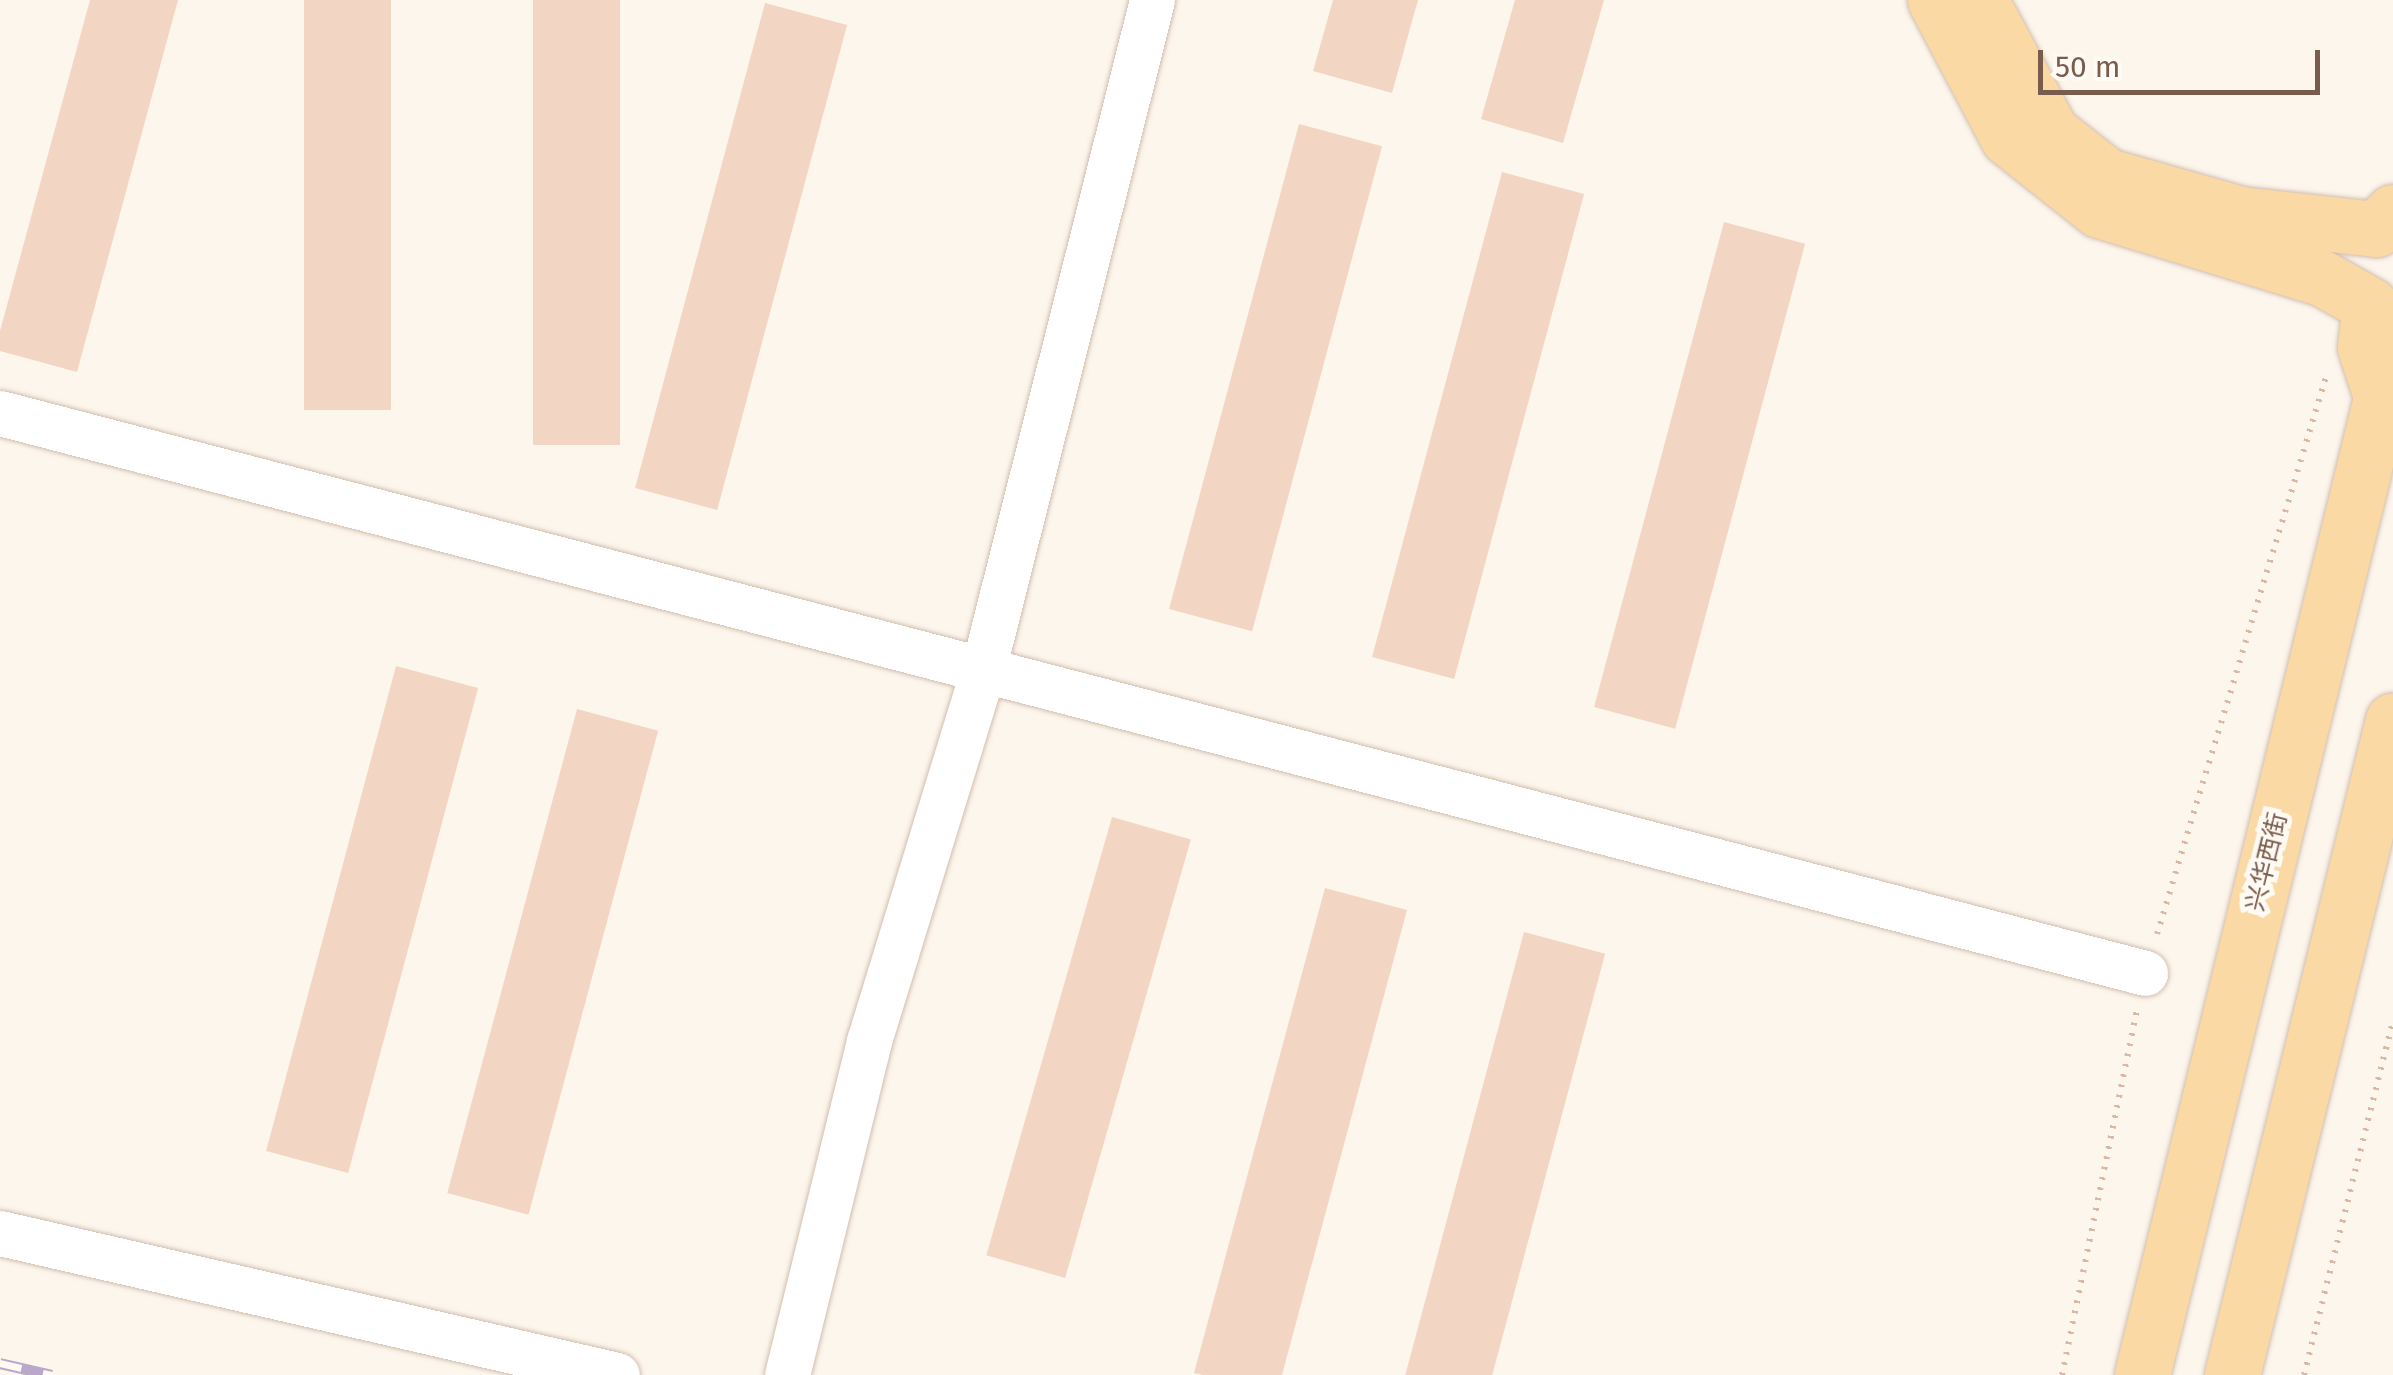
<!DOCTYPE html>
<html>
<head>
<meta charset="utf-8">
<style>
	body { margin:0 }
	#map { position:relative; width:2393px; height:1375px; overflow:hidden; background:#fdf6ec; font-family:"Fira Sans","Noto Sans SC",sans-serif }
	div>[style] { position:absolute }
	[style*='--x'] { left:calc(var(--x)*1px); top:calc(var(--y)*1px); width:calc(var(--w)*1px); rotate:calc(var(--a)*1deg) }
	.building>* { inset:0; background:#f3d5c3; transform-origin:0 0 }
	.path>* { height:6px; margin-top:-3px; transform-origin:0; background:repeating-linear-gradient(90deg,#d9b8a5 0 2.5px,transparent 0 10.5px) }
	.roads { filter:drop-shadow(0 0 2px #d1beb0) drop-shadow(0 0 2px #d1beb0) }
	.minor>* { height:45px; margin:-22.5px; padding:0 22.5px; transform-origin:22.5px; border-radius:22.5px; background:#fff }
	.major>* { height:55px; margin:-27.5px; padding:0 27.5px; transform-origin:27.5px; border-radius:27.5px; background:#fbd9a5 }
	.rail>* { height:11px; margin-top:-5.5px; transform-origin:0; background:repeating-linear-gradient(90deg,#fffaf3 0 22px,#b9a8c9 0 44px); box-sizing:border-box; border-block:2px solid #b9a8c9 }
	span { translate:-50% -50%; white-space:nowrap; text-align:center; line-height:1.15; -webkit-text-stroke:10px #fffaf3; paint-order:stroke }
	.street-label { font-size:25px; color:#7a5c4d }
	.scale { position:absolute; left:2038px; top:50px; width:282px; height:45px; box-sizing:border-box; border:5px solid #7a5c4d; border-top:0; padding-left:12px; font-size:30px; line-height:35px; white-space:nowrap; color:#7a5c4d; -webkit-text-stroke:8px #fffaf3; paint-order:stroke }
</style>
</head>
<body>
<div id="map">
	<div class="building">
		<i style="clip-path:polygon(90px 0,178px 0,77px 372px,0 351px,0 331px)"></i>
		<i style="left:304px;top:0;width:87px;height:410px"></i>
		<i style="left:533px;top:0;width:87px;height:445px"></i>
		<i style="clip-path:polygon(1333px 0,1418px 0,1392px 93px,1313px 71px)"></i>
		<i style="clip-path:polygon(1515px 0,1604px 0,1563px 143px,1481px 119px)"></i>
		<i style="left:765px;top:3px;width:85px;height:502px;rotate:15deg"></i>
		<i style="left:1299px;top:124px;width:86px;height:502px;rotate:15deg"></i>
		<i style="left:1502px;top:172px;width:85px;height:502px;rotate:15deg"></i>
		<i style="left:1724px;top:222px;width:84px;height:502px;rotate:15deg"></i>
		<i style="left:396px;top:666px;width:85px;height:502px;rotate:15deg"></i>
		<i style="left:577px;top:709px;width:84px;height:501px;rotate:15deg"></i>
		<i style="left:1112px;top:817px;width:82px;height:456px;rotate:16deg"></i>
		<i style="clip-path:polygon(1325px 888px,1407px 910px,1282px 1375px,1203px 1375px,1194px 1373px)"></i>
		<i style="left:1524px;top:932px;width:84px;height:459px;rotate:15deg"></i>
	</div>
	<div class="path">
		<i style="--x:2157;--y:934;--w:582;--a:-73.12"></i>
		<i style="--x:2062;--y:1375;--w:374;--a:-78.4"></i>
		<i style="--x:2304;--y:1375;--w:366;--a:-75.9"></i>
	</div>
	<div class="roads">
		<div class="minor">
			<i style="--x:0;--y:413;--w:2217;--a:14.63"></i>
			<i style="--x:0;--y:1233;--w:633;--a:12.96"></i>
			<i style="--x:787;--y:1375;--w:344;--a:-76.2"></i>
			<i style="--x:869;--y:1041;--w:384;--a:-72.9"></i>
			<i style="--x:982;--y:674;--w:695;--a:-75.84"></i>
		</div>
		<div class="major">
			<i style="--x:1935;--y:0;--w:156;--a:62.1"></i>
			<i style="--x:2008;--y:138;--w:116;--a:38.4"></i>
			<i style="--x:2099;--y:210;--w:233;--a:17"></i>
			<i style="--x:2322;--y:278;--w:55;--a:29.4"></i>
			<i style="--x:2370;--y:305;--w:42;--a:96.8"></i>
			<i style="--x:2365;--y:347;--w:45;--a:72"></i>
			<i style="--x:1980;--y:0;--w:150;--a:61.7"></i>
			<i style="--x:2051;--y:132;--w:71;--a:38.2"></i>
			<i style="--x:2107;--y:176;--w:138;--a:15.9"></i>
			<i style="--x:2240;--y:214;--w:137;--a:6.3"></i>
			<i style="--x:2376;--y:229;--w:24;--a:-45"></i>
			<i style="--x:2142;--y:1375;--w:1056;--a:-76.25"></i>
			<i style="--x:2232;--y:1375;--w:674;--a:-76.19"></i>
		</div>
	</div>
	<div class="rail">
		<i style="--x:0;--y:1363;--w:53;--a:13"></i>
	</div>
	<div class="street-label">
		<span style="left:2267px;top:862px;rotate:-76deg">兴华西街</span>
	</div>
	<div class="scale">50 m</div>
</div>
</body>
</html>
